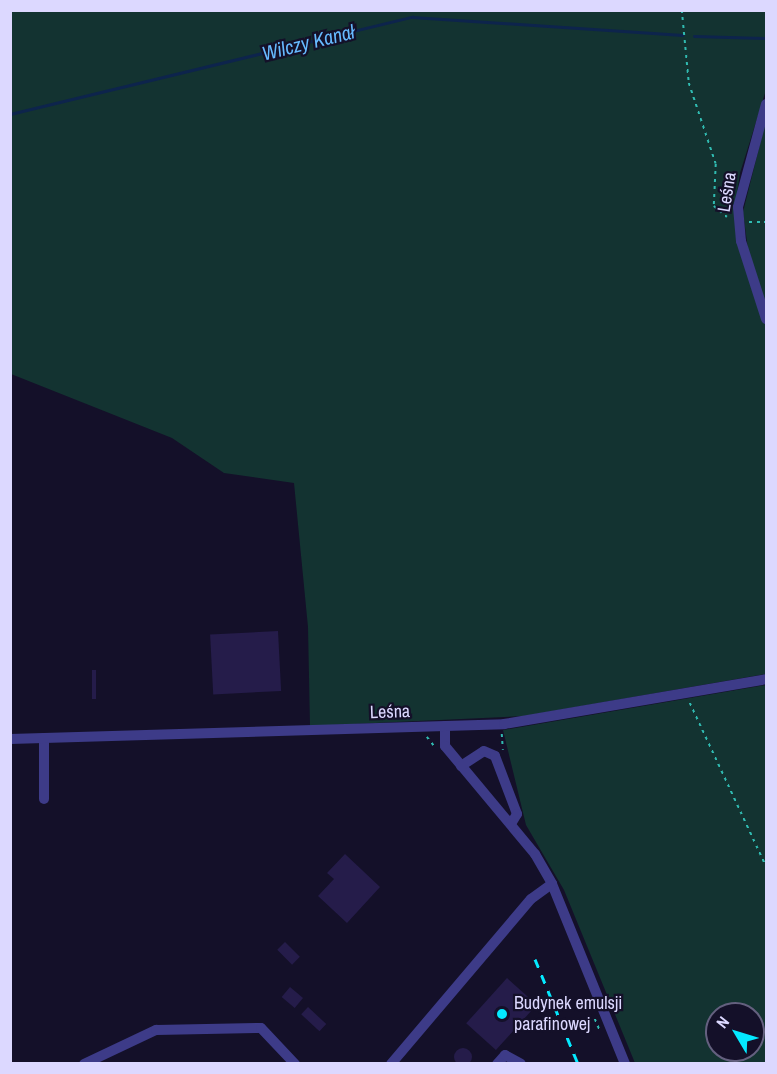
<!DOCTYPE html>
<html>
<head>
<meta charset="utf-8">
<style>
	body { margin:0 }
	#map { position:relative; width:777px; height:1074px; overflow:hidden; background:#141029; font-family:"Archivo Narrow",sans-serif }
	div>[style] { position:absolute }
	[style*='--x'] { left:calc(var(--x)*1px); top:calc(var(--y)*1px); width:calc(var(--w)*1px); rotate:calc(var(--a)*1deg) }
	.green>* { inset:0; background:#133331 }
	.stream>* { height:3px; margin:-1.5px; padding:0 1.5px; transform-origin:1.5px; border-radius:1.5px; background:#0d244c }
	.building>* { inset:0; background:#251c4a; transform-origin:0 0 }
	.round { border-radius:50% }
	.path>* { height:1.5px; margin-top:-0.75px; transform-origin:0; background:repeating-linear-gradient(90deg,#30bbb1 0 3px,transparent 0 7.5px) }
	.minor>* { height:10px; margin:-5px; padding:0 5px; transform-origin:5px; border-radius:5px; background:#3d3b88 }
	.rail>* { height:3px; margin-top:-1.5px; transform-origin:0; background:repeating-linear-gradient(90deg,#04e9ff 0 9px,transparent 0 17px) }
	.dots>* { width:16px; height:16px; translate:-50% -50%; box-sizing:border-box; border:3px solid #141029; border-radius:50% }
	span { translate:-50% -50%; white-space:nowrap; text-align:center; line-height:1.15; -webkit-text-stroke:4.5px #141029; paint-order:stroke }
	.street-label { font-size:18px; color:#dcd8ff }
	.poi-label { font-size:18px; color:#dcd8ff }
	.left { translate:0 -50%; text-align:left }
	.water-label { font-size:20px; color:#66baff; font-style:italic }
	.frame { position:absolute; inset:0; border:12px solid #dcd8ff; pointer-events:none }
	.north { position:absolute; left:705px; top:1002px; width:60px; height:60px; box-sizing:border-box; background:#141029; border:2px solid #64607f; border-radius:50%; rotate:308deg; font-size:16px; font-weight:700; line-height:24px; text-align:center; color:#dcd8ff }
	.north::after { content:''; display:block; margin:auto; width:21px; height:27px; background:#04e9ff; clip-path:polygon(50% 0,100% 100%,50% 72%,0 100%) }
</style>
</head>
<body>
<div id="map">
	<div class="green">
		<i style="clip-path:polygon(10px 11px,766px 11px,766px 90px,740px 173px,734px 214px,766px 326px,766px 674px,524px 716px,310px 726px,308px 627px,294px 483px,224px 473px,172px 438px,11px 374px)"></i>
		<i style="clip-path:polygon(766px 120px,766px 308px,748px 249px,743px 212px)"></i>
		<i style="clip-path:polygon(evenodd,766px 685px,766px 1063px,635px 1063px,564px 890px,526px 825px,503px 730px,766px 685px,717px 1014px,753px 1014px,753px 1050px,717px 1050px,717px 1014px)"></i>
	</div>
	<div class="stream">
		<i style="--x:694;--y:36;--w:72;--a:1.6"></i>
		<i style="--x:10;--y:114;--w:414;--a:-13.6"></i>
		<i style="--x:412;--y:17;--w:271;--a:3.8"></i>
	</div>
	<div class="building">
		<i style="left:278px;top:631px;width:60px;height:68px;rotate:87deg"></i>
		<i style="left:92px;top:670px;width:4px;height:29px"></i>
		<i style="clip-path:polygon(345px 854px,380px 887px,347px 923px,318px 896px,334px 879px,327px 873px)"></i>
		<i style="left:285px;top:942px;width:21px;height:11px;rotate:45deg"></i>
		<i style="left:507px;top:978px;width:40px;height:61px;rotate:42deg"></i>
		<i style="left:290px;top:987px;width:17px;height:13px;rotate:40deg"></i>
		<i style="left:308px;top:1007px;width:25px;height:10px;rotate:43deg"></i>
		<i class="round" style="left:454px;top:1048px;width:18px;height:18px"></i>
	</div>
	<div class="path">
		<i style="--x:682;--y:10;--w:73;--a:84.5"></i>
		<i style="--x:689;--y:83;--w:85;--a:71.6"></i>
		<i style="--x:716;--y:164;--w:42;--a:92.7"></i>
		<i style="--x:714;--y:206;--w:17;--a:40"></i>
		<i style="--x:749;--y:222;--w:17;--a:0"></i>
		<i style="--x:690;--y:703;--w:180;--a:65"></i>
		<i style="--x:502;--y:734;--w:16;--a:86"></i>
		<i style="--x:427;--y:737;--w:13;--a:51"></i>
		<i style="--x:595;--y:1019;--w:13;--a:67"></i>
	</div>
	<div class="minor">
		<i style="--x:766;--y:104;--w:107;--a:105.2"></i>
		<i style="--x:738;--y:207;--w:34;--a:85"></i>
		<i style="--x:741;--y:241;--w:82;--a:72.2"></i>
		<i style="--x:445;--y:726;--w:20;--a:90"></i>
		<i style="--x:445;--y:746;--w:141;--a:50.2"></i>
		<i style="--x:535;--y:854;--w:34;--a:60"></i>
		<i style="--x:552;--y:884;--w:194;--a:67.9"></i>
		<i style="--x:44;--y:738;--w:61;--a:90"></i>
		<i style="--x:10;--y:739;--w:494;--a:-1.7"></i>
		<i style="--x:504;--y:724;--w:266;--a:-9.7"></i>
		<i style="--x:461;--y:766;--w:27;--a:-33"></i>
		<i style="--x:484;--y:751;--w:12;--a:24"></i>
		<i style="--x:495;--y:756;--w:62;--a:69.2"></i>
		<i style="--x:517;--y:814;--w:12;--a:121"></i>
		<i style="--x:84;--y:1064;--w:80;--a:-25.3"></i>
		<i style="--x:156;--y:1030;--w:105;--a:-1.1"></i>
		<i style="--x:261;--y:1028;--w:50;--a:46.6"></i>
		<i style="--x:391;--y:1064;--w:216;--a:-49.7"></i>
		<i style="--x:531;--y:899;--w:26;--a:-36"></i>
		<i style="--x:497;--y:1064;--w:12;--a:-48"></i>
		<i style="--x:505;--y:1055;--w:18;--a:29"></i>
	</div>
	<div class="rail">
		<i style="--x:535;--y:959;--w:113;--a:67.7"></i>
	</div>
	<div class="dots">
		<i style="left:502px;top:1014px;background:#04e9ff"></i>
	</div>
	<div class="street-label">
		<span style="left:727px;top:192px;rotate:-81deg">Leśna</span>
		<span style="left:390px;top:712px;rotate:-2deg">Leśna</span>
	</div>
	<div class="poi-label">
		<span class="left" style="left:514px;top:1014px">Budynek emulsji<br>parafinowej</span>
	</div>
	<div class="water-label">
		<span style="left:308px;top:42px;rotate:-14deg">Wilczy Kanał</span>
	</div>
	<div class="frame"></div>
	<div class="north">N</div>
</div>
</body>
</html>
